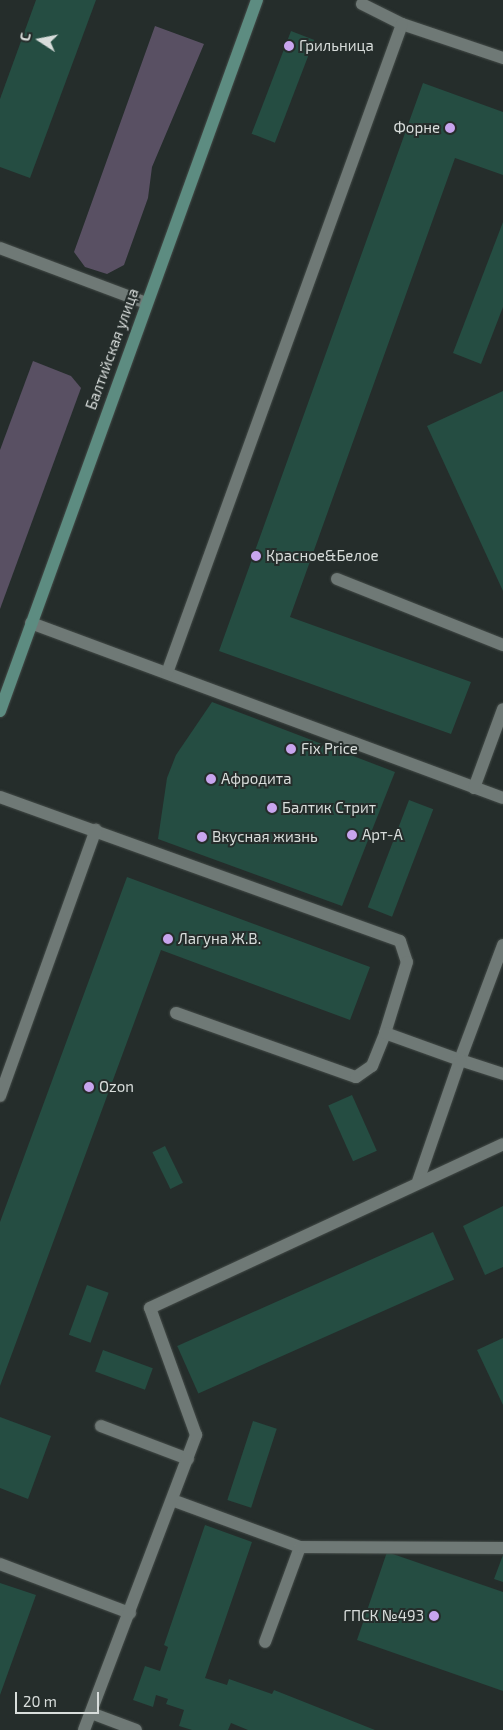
<!DOCTYPE html>
<html>
<head>
<meta charset="utf-8">
<style>
	body { margin:0 }
	#map { position:relative; width:503px; height:1730px; overflow:hidden; background:#252d2b; font-family:"Exo 2",sans-serif }
	div>[style] { position:absolute }
	[style*='--x'] { left:calc(var(--x)*1px); top:calc(var(--y)*1px); width:calc(var(--w)*1px); rotate:calc(var(--a)*1deg) }
	.green>* { inset:0; background:#595063 }
	.building>* { inset:0; background:#254d42; transform-origin:0 0 }
	.roads { filter:drop-shadow(0 0 1px #434a47) drop-shadow(0 0 1px #434a47) }
	.service>* { height:12px; margin:-6px; padding:0 6px; transform-origin:6px; border-radius:6px; background:#6f7976 }
	.secondary>* { height:12px; margin:-6px; padding:0 6px; transform-origin:6px; border-radius:6px; background:#5d8c81 }
	.dots>* { width:14px; height:14px; translate:-50% -50%; box-sizing:border-box; border:2px solid #252d2b; border-radius:50% }
	span { translate:-50% -50%; white-space:nowrap; text-align:center; line-height:1.15; -webkit-text-stroke:4px #252d2b; paint-order:stroke }
	.poi-label { font-size:15px; color:#d8dddb }
	.left { translate:0 -50%; text-align:left }
	.right { translate:-100% -50%; text-align:right }
	.street-label { font-size:15px; color:#d8dddb }
	.north { position:absolute; left:15px; top:15px; width:50px; height:50px; -webkit-text-stroke:4px #252d2b; paint-order:stroke; rotate:281deg; font-size:14px; font-weight:700; line-height:20px; text-align:center; color:#d8dddb }
	.north::after { content:''; display:block; margin:auto; width:18px; height:22px; background:#d8dddb; clip-path:polygon(50% 0,100% 100%,50% 72%,0 100%) }
	.scale { position:absolute; left:15px; top:1692px; width:84px; height:22px; box-sizing:border-box; border:2px solid #d8dddb; border-top:0; padding-left:6px; font-size:15px; line-height:18px; white-space:nowrap; color:#d8dddb; -webkit-text-stroke:4px #252d2b; paint-order:stroke }
</style>
</head>
<body>
<div id="map">
	<div class="green">
		<i style="clip-path:polygon(155px 26px,204px 44px,152px 167px,148px 198px,124px 265px,107px 274px,85px 267px,74px 252px)"></i>
		<i style="clip-path:polygon(33px 361px,71px 376px,81px 388px,0 609px,0 450px)"></i>
	</div>
	<div class="building">
		<i style="clip-path:polygon(36px 0,96px 0,30px 178px,0 167px,0 99px)"></i>
		<i style="left:291px;top:31px;width:25px;height:110px;rotate:21deg"></i>
		<i style="clip-path:polygon(423px 83px,503px 112px,503px 175px,455px 158px,290px 617px,471px 682px,451px 734px,219px 651px)"></i>
		<i style="clip-path:polygon(503px 222px,503px 307px,481px 364px,453px 353px)"></i>
		<i style="clip-path:polygon(503px 391px,503px 591px,427px 426px)"></i>
		<i style="clip-path:polygon(212px 702px,395px 772px,342px 906px,158px 839px,167px 778px,176px 755px)"></i>
		<i style="left:409px;top:800px;width:26px;height:115px;rotate:21deg"></i>
		<i style="clip-path:polygon(127px 877px,370px 967px,350px 1020px,161px 950px,0 1386px,0 1222px)"></i>
		<i style="left:352px;top:1095px;width:61px;height:26px;rotate:66deg"></i>
		<i style="left:165px;top:1146px;width:41px;height:14px;rotate:64deg"></i>
		<i style="clip-path:polygon(503px 1206px,503px 1267px,485px 1275px,463px 1226px)"></i>
		<i style="left:433px;top:1232px;width:52px;height:280px;rotate:66deg"></i>
		<i style="left:87px;top:1285px;width:23px;height:53px;rotate:20deg"></i>
		<i style="clip-path:polygon(503px 1338px,503px 1405px,477px 1350px)"></i>
		<i style="left:103px;top:1350px;width:53px;height:23px;rotate:20deg"></i>
		<i style="clip-path:polygon(0 1417px,51px 1436px,28px 1499px,0 1488px)"></i>
		<i style="left:253px;top:1421px;width:25px;height:83px;rotate:18deg"></i>
		<i style="clip-path:polygon(205px 1525px,252px 1542px,205px 1678px,227px 1685px,229px 1679px,272px 1694px,274px 1690px,375px 1730px,248px 1730px,231px 1723px,228px 1730px,192px 1730px,179px 1726px,184px 1710px,166px 1704px,168px 1699px,156px 1695px,153px 1707px,133px 1700px,145px 1666px,160px 1671px,168px 1647px,164px 1645px)"></i>
		<i style="clip-path:polygon(387px 1552px,503px 1592px,503px 1691px,357px 1640px)"></i>
		<i style="clip-path:polygon(503px 1555px,503px 1582px,494px 1579px)"></i>
		<i style="clip-path:polygon(0 1583px,36px 1595px,0 1695px)"></i>
	</div>
	<div class="roads">
		<div class="service">
			<i style="--x:362;--y:4;--w:45;--a:26.6"></i>
			<i style="--x:402;--y:24;--w:107;--a:18.6"></i>
			<i style="--x:0;--y:248;--w:156;--a:20.6"></i>
			<i style="--x:337;--y:579;--w:179;--a:21.7"></i>
			<i style="--x:31;--y:623;--w:503;--a:20.34"></i>
			<i style="--x:167;--y:673;--w:690;--a:-70.09"></i>
			<i style="--x:474;--y:788;--w:84;--a:-69.8"></i>
			<i style="--x:0;--y:797;--w:425;--a:19.8"></i>
			<i style="--x:400;--y:941;--w:22;--a:72"></i>
			<i style="--x:407;--y:962;--w:74;--a:107.2"></i>
			<i style="--x:503;--y:945;--w:123;--a:110.5"></i>
			<i style="--x:460;--y:1060;--w:45;--a:18"></i>
			<i style="--x:176;--y:1013;--w:191;--a:19.6"></i>
			<i style="--x:356;--y:1077;--w:19;--a:-35"></i>
			<i style="--x:372;--y:1066;--w:35;--a:-68"></i>
			<i style="--x:385;--y:1033;--w:80;--a:19.8"></i>
			<i style="--x:460;--y:1060;--w:128;--a:109.1"></i>
			<i style="--x:0;--y:1096;--w:283;--a:-70.2"></i>
			<i style="--x:101;--y:1426;--w:93;--a:20.8"></i>
			<i style="--x:172;--y:1500;--w:136;--a:20.2"></i>
			<i style="--x:300;--y:1547;--w:101;--a:110.2"></i>
			<i style="--x:300;--y:1547;--w:203;--a:0.3"></i>
			<i style="--x:0;--y:1564;--w:139;--a:20.7"></i>
			<i style="--x:91;--y:1713;--w:48;--a:20.7"></i>
			<i style="--x:84;--y:1730;--w:316;--a:-69.2"></i>
			<i style="--x:196;--y:1435;--w:135;--a:-109.9"></i>
			<i style="--x:150;--y:1308;--w:389;--a:-24.9"></i>
		</div>
		<div class="secondary">
			<i style="--x:0;--y:711;--w:756;--a:-70.13"></i>
		</div>
	</div>
	<div class="dots">
		<i style="left:289px;top:46px;background:#c8a5ee"></i>
		<i style="left:450px;top:128px;background:#c8a5ee"></i>
		<i style="left:256px;top:556px;background:#c8a5ee"></i>
		<i style="left:291px;top:749px;background:#c8a5ee"></i>
		<i style="left:211px;top:779px;background:#c8a5ee"></i>
		<i style="left:272px;top:808px;background:#c8a5ee"></i>
		<i style="left:352px;top:835px;background:#c8a5ee"></i>
		<i style="left:202px;top:837px;background:#c8a5ee"></i>
		<i style="left:168px;top:939px;background:#c8a5ee"></i>
		<i style="left:89px;top:1087px;background:#c8a5ee"></i>
		<i style="left:434px;top:1616px;background:#c8a5ee"></i>
	</div>
	<div class="poi-label">
		<span class="left" style="left:299px;top:46px">Грильница</span>
		<span class="right" style="left:440px;top:128px">Форне</span>
		<span class="left" style="left:266px;top:556px">Красное&amp;Белое</span>
		<span class="left" style="left:301px;top:749px">Fix Price</span>
		<span class="left" style="left:221px;top:779px">Афродита</span>
		<span class="left" style="left:282px;top:808px">Балтик Стрит</span>
		<span class="left" style="left:362px;top:835px">Арт-А</span>
		<span class="left" style="left:212px;top:837px">Вкусная жизнь</span>
		<span class="left" style="left:178px;top:939px">Лагуна Ж.В.</span>
		<span class="left" style="left:99px;top:1087px">Ozon</span>
		<span class="right" style="left:424px;top:1616px">ГПСК №493</span>
	</div>
	<div class="street-label">
		<span style="left:112px;top:349px;rotate:-70deg">Балтийская улица</span>
	</div>
	<div class="north">С</div>
	<div class="scale">20 m</div>
</div>
</body>
</html>
